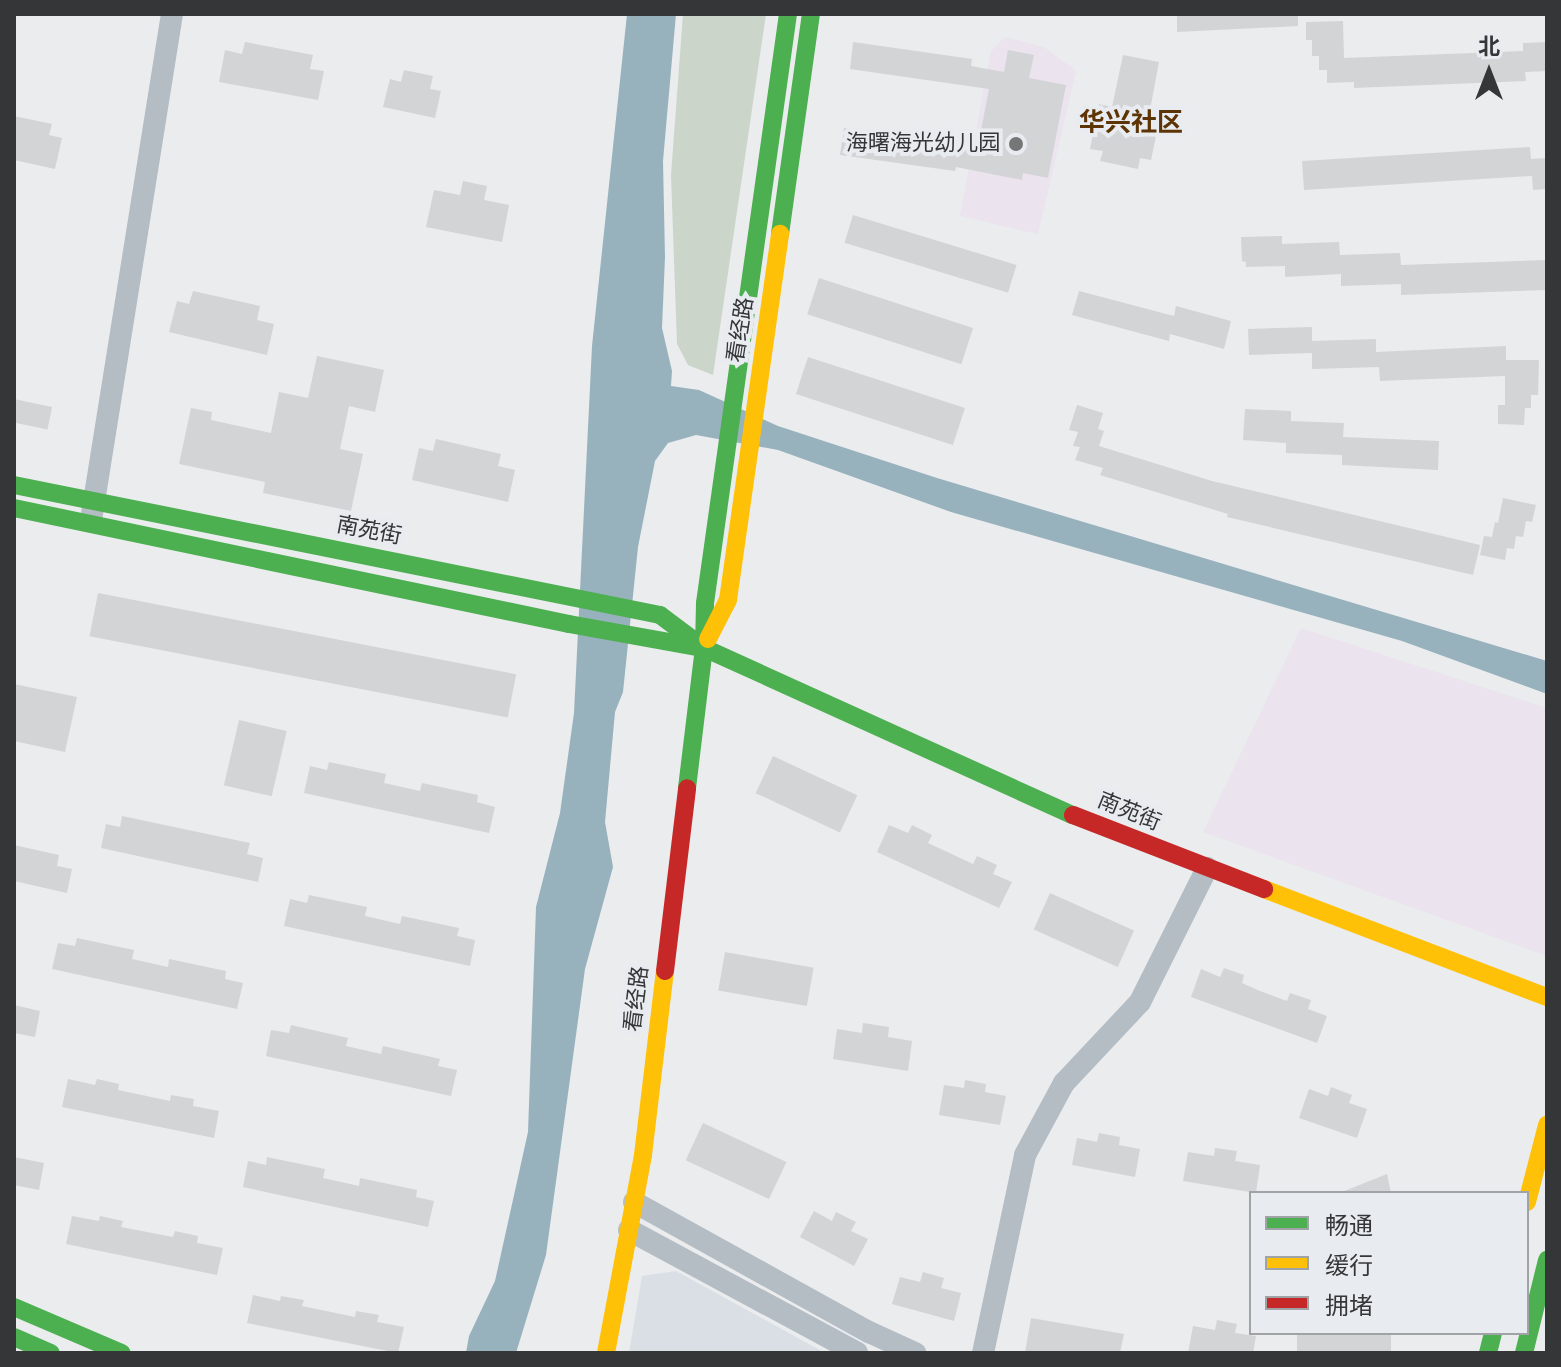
<!DOCTYPE html>
<html>
<head>
<meta charset="utf-8">
<style>
	body { margin:0 }
	#map { position:relative; width:1561px; height:1367px; overflow:hidden; background:#eaecee; font-family:"Sofia Sans Condensed","Noto Sans SC",sans-serif }
	div>[style] { position:absolute }
	[style*='--x'] { left:calc(var(--x)*1px); top:calc(var(--y)*1px); width:calc(var(--w)*1px); rotate:calc(var(--a)*1deg) }
	.built>* { inset:0; background:#d9dfe5 }
	.industrial>* { inset:0; background:#ebe3ed }
	.education>* { inset:0; background:#ebe3ee }
	.green>* { inset:0; background:#cbd5c9 }
	.water>* { inset:0; background:#98b2bd }
	.building>* { inset:0; background:#d3d4d6; transform-origin:0 0 }
	.street>* { height:22px; margin:-11px; padding:0 11px; transform-origin:11px; border-radius:11px; background:#b4bcc4 }
	.fast>* { height:18px; margin:-9px; padding:0 9px; transform-origin:9px; border-radius:9px; background:#4caf50 }
	.slow>* { height:18px; margin:-9px; padding:0 9px; transform-origin:9px; border-radius:9px; background:#ffc107 }
	.jam>* { height:18px; margin:-9px; padding:0 9px; transform-origin:9px; border-radius:9px; background:#c62828 }
	.dots>* { width:22px; height:22px; translate:-50% -50%; box-sizing:border-box; border:4px solid #e8ecf0; border-radius:50% }
	span { translate:-50% -50%; white-space:nowrap; text-align:center; line-height:1.15; -webkit-text-stroke:8px #e8ecf0; paint-order:stroke }
	.poi-label { font-size:22px; color:#353638 }
	.right { translate:-100% -50%; text-align:right }
	.street-label { font-size:22px; color:#353638 }
	.quarter-label { font-size:26px; color:#5c3405; font-weight:700 }
	.frame { position:absolute; inset:0; border:16px solid #353638; pointer-events:none }
	.legend { position:absolute; left:1249px; top:1191px; width:280px; height:144px; box-sizing:border-box; background:#e8ecf0; border:2px solid #a0a3a6; margin:0; padding:10px 14px; list-style:none; font-size:24px; color:#353638 }
	.legend li { display:flex; align-items:center; gap:16px; height:40px }
	.legend b { width:40px; border:2px solid #a0a3a6 }
	.north { position:absolute; left:1449px; top:32px; width:80px; height:80px; -webkit-text-stroke:6px #e8ecf0; paint-order:stroke; rotate:0deg; font-size:22px; font-weight:700; line-height:32px; text-align:center; color:#353638 }
	.north::after { content:''; display:block; margin:auto; width:28px; height:36px; background:#353638; clip-path:polygon(50% 0,100% 100%,50% 72%,0 100%) }
</style>
</head>
<body>
<div id="map">
	<div class="built">
		<i style="clip-path:polygon(676px 1271px,825px 1353px,629px 1353px,642px 1276px)"></i>
	</div>
	<div class="industrial">
		<i style="clip-path:polygon(1301px 628px,1547px 708px,1547px 956px,1203px 832px)"></i>
	</div>
	<div class="education">
		<i style="clip-path:polygon(1005px 37px,1044px 47px,1076px 71px,1038px 234px,960px 216px,991px 51px)"></i>
	</div>
	<div class="green">
		<i style="clip-path:polygon(683px 14px,766px 14px,713px 375px,688px 365px,677px 344px,671px 175px)"></i>
	</div>
	<div class="water">
		<i style="clip-path:polygon(627px 14px,676px 14px,663px 161px,665px 257px,662px 328px,672px 371px,671px 386px,699px 390px,778px 426px,937px 478px,1547px 661px,1547px 694px,1402px 641px,951px 512px,778px 450px,696px 435px,668px 443px,655px 461px,638px 547px,623px 692px,615px 712px,605px 822px,613px 867px,585px 969px,546px 1255px,516px 1353px,466px 1353px,469px 1336px,495px 1281px,528px 1132px,536px 907px,560px 813px,574px 713px,592px 346px)"></i>
	</div>
	<div class="building">
		<i style="clip-path:polygon(1177px 14px,1298px 14px,1298px 26px,1177px 32px)"></i>
		<i style="clip-path:polygon(1343px 21px,1344px 58px,1523px 51px,1523px 43px,1547px 42px,1547px 71px,1525px 72px,1526px 81px,1354px 88px,1354px 82px,1327px 83px,1327px 70px,1319px 70px,1319px 56px,1312px 56px,1312px 40px,1306px 40px,1306px 22px)"></i>
		<i style="clip-path:polygon(245px 42px,313px 55px,310px 69px,324px 71px,318px 100px,219px 82px,225px 50px,242px 54px)"></i>
		<i style="clip-path:polygon(853px 42px,972px 59px,971px 66px,1004px 72px,1008px 50px,1034px 55px,1029px 78px,1066px 85px,1048px 178px,1023px 173px,1022px 180px,956px 167px,955px 171px,840px 155px,844px 128px,978px 146px,989px 89px,850px 69px)"></i>
		<i style="clip-path:polygon(1123px 55px,1159px 62px,1149px 115px,1160px 117px,1151px 160px,1140px 158px,1138px 169px,1100px 161px,1103px 151px,1090px 149px,1099px 104px,1112px 107px)"></i>
		<i style="clip-path:polygon(404px 70px,433px 76px,430px 89px,441px 91px,435px 118px,383px 107px,390px 79px,401px 82px)"></i>
		<i style="clip-path:polygon(14px 116px,52px 124px,49px 135px,62px 138px,55px 169px,14px 160px)"></i>
		<i style="clip-path:polygon(1530px 147px,1531px 159px,1547px 158px,1547px 189px,1533px 190px,1532px 176px,1304px 190px,1302px 161px)"></i>
		<i style="clip-path:polygon(463px 181px,487px 186px,484px 200px,509px 205px,502px 242px,426px 227px,434px 190px,460px 195px)"></i>
		<i style="left:853px;top:215px;width:171px;height:29px;rotate:17deg"></i>
		<i style="clip-path:polygon(1282px 236px,1282px 244px,1339px 242px,1340px 255px,1400px 253px,1401px 265px,1547px 260px,1547px 290px,1401px 295px,1401px 284px,1341px 286px,1341px 274px,1285px 277px,1285px 266px,1246px 267px,1246px 262px,1242px 261px,1241px 237px)"></i>
		<i style="left:819px;top:278px;width:162px;height:38px;rotate:18deg"></i>
		<i style="clip-path:polygon(193px 291px,260px 306px,257px 320px,274px 324px,267px 355px,169px 332px,177px 301px,189px 304px)"></i>
		<i style="clip-path:polygon(1079px 291px,1174px 316px,1176px 306px,1231px 321px,1224px 349px,1170px 334px,1169px 341px,1072px 315px)"></i>
		<i style="clip-path:polygon(1312px 327px,1312px 341px,1376px 339px,1376px 352px,1506px 346px,1506px 360px,1539px 360px,1538px 395px,1531px 395px,1531px 408px,1525px 408px,1524px 425px,1498px 424px,1498px 405px,1505px 405px,1505px 376px,1380px 381px,1379px 367px,1312px 369px,1312px 353px,1249px 355px,1248px 329px)"></i>
		<i style="clip-path:polygon(317px 356px,384px 370px,375px 412px,349px 406px,340px 449px,363px 454px,351px 511px,263px 493px,265px 482px,179px 464px,191px 408px,212px 412px,211px 420px,271px 433px,279px 392px,308px 398px)"></i>
		<i style="left:808px;top:357px;width:165px;height:39px;rotate:18deg"></i>
		<i style="left:14px;top:399px;width:39px;height:23px;rotate:12deg"></i>
		<i style="clip-path:polygon(1077px 405px,1103px 413px,1098px 429px,1104px 431px,1099px 446px,1212px 481px,1480px 545px,1473px 575px,1227px 517px,1228px 514px,1100px 475px,1103px 468px,1075px 460px,1080px 447px,1073px 446px,1078px 432px,1069px 430px)"></i>
		<i style="clip-path:polygon(1245px 409px,1291px 411px,1291px 421px,1344px 423px,1343px 437px,1439px 441px,1438px 470px,1342px 465px,1342px 455px,1286px 453px,1286px 443px,1243px 440px)"></i>
		<i style="clip-path:polygon(436px 439px,501px 454px,498px 466px,515px 470px,508px 502px,412px 480px,419px 448px,433px 451px)"></i>
		<i style="clip-path:polygon(1503px 498px,1536px 505px,1532px 522px,1526px 521px,1523px 537px,1516px 536px,1514px 549px,1507px 548px,1505px 560px,1480px 555px,1484px 536px,1492px 537px,1495px 522px,1498px 523px)"></i>
		<i style="left:98px;top:593px;width:426px;height:44px;rotate:11deg"></i>
		<i style="clip-path:polygon(14px 684px,77px 697px,65px 752px,14px 741px)"></i>
		<i style="left:239px;top:720px;width:49px;height:67px;rotate:13deg"></i>
		<i style="left:773px;top:756px;width:93px;height:41px;rotate:25deg"></i>
		<i style="clip-path:polygon(329px 762px,386px 774px,384px 783px,420px 791px,422px 783px,478px 795px,477px 802px,495px 807px,489px 833px,304px 793px,310px 766px,327px 770px)"></i>
		<i style="clip-path:polygon(122px 816px,250px 843px,247px 854px,263px 858px,258px 882px,101px 848px,106px 824px,120px 827px)"></i>
		<i style="clip-path:polygon(889px 825px,908px 833px,912px 825px,932px 835px,928px 843px,973px 864px,977px 856px,997px 865px,993px 874px,1012px 882px,999px 908px,877px 852px)"></i>
		<i style="clip-path:polygon(14px 845px,59px 855px,57px 866px,72px 869px,67px 893px,14px 881px)"></i>
		<i style="left:1050px;top:893px;width:92px;height:40px;rotate:24deg"></i>
		<i style="clip-path:polygon(309px 895px,367px 907px,365px 916px,400px 924px,402px 916px,459px 928px,457px 936px,475px 940px,470px 966px,284px 926px,290px 899px,307px 903px)"></i>
		<i style="clip-path:polygon(77px 938px,134px 950px,132px 959px,168px 967px,169px 959px,226px 971px,225px 979px,243px 983px,237px 1009px,52px 969px,58px 943px,75px 946px)"></i>
		<i style="left:725px;top:952px;width:90px;height:39px;rotate:10deg"></i>
		<i style="clip-path:polygon(1224px 968px,1244px 975px,1242px 983px,1260px 991px,1287px 1001px,1290px 993px,1311px 1000px,1308px 1009px,1327px 1016px,1317px 1043px,1191px 997px,1201px 969px,1220px 977px)"></i>
		<i style="clip-path:polygon(14px 1005px,40px 1011px,35px 1037px,14px 1033px)"></i>
		<i style="clip-path:polygon(863px 1023px,889px 1027px,888px 1037px,912px 1041px,908px 1071px,833px 1059px,837px 1029px,862px 1033px)"></i>
		<i style="clip-path:polygon(291px 1025px,348px 1038px,346px 1046px,381px 1054px,383px 1046px,440px 1059px,438px 1066px,457px 1070px,451px 1096px,266px 1056px,271px 1030px,289px 1033px)"></i>
		<i style="clip-path:polygon(68px 1079px,95px 1085px,97px 1079px,119px 1084px,118px 1090px,170px 1101px,171px 1095px,194px 1099px,193px 1106px,219px 1111px,214px 1138px,62px 1107px)"></i>
		<i style="clip-path:polygon(965px 1080px,986px 1084px,985px 1092px,1006px 1096px,1000px 1125px,939px 1115px,944px 1085px,964px 1088px)"></i>
		<i style="clip-path:polygon(1331px 1087px,1352px 1095px,1349px 1103px,1367px 1109px,1357px 1138px,1299px 1118px,1309px 1089px,1328px 1096px)"></i>
		<i style="left:703px;top:1123px;width:92px;height:41px;rotate:25deg"></i>
		<i style="clip-path:polygon(1099px 1133px,1120px 1137px,1119px 1145px,1140px 1149px,1135px 1177px,1072px 1165px,1077px 1138px,1097px 1142px)"></i>
		<i style="clip-path:polygon(1215px 1148px,1237px 1151px,1235px 1161px,1260px 1165px,1256px 1193px,1183px 1181px,1188px 1152px,1214px 1156px)"></i>
		<i style="clip-path:polygon(14px 1157px,44px 1163px,39px 1190px,14px 1185px)"></i>
		<i style="clip-path:polygon(267px 1157px,325px 1169px,323px 1178px,359px 1186px,360px 1178px,417px 1190px,416px 1197px,434px 1201px,428px 1227px,243px 1187px,248px 1161px,266px 1165px)"></i>
		<i style="clip-path:polygon(1387px 1174px,1391px 1193px,1342px 1193px,1342px 1192px)"></i>
		<i style="clip-path:polygon(814px 1211px,832px 1221px,836px 1212px,856px 1222px,851px 1231px,868px 1239px,854px 1266px,800px 1237px)"></i>
		<i style="clip-path:polygon(72px 1216px,99px 1221px,100px 1216px,123px 1221px,121px 1227px,173px 1237px,175px 1231px,198px 1236px,197px 1243px,223px 1248px,217px 1275px,66px 1244px)"></i>
		<i style="clip-path:polygon(923px 1272px,944px 1278px,941px 1288px,961px 1293px,954px 1321px,892px 1304px,900px 1277px,920px 1282px)"></i>
		<i style="clip-path:polygon(253px 1295px,280px 1301px,281px 1296px,304px 1300px,302px 1306px,355px 1317px,356px 1311px,379px 1315px,377px 1322px,404px 1327px,398px 1353px,247px 1323px)"></i>
		<i style="clip-path:polygon(1031px 1318px,1124px 1334px,1120px 1353px,1025px 1353px)"></i>
		<i style="clip-path:polygon(1217px 1320px,1237px 1324px,1235px 1333px,1256px 1336px,1253px 1353px,1188px 1353px,1193px 1326px,1215px 1330px)"></i>
		<i style="left:1297px;top:1333px;width:94px;height:20px"></i>
	</div>
	<div class="street">
		<i style="--x:92;--y:514;--w:506;--a:-80.91"></i>
		<i style="--x:634;--y:1202;--w:269;--a:29"></i>
		<i style="--x:869;--y:1332;--w:51;--a:24.5"></i>
		<i style="--x:629;--y:1230;--w:259;--a:28.3"></i>
		<i style="--x:983;--y:1353;--w:202;--a:-78"></i>
		<i style="--x:1025;--y:1155;--w:82;--a:-61.6"></i>
		<i style="--x:1064;--y:1083;--w:111;--a:-46.8"></i>
		<i style="--x:1140;--y:1002;--w:150;--a:-63.4"></i>
	</div>
	<div class="fast">
		<i style="--x:780;--y:234;--w:222;--a:-82"></i>
		<i style="--x:14;--y:485;--w:659;--a:11.38"></i>
		<i style="--x:660;--y:615;--w:55;--a:36.9"></i>
		<i style="--x:704;--y:648;--w:405;--a:24.4"></i>
		<i style="--x:14;--y:508;--w:567;--a:11.81"></i>
		<i style="--x:569;--y:624;--w:135;--a:10.2"></i>
		<i style="--x:687;--y:788;--w:141;--a:-83.1"></i>
		<i style="--x:704;--y:648;--w:45;--a:-88.7"></i>
		<i style="--x:705;--y:603;--w:595;--a:-81.98"></i>
		<i style="--x:14;--y:1307;--w:117;--a:23.1"></i>
		<i style="--x:14;--y:1337;--w:40;--a:23.4"></i>
		<i style="--x:1488;--y:1353;--w:21;--a:-76"></i>
		<i style="--x:1524;--y:1353;--w:96;--a:-76.1"></i>
	</div>
	<div class="slow">
		<i style="--x:708;--y:639;--w:44;--a:-62.9"></i>
		<i style="--x:728;--y:600;--w:370;--a:-81.9"></i>
		<i style="--x:1264;--y:889;--w:303;--a:20.9"></i>
		<i style="--x:1527;--y:1202;--w:80;--a:-75.4"></i>
		<i style="--x:606;--y:1353;--w:201;--a:-79.4"></i>
		<i style="--x:643;--y:1155;--w:185;--a:-83.2"></i>
	</div>
	<div class="jam">
		<i style="--x:1073;--y:815;--w:205;--a:21.2"></i>
		<i style="--x:665;--y:971;--w:184;--a:-83.1"></i>
	</div>
	<div class="dots">
		<i style="left:1016px;top:144px;background:#747678"></i>
	</div>
	<div class="poi-label">
		<span class="right" style="left:1000px;top:144px">海曙海光幼儿园</span>
	</div>
	<div class="street-label">
		<span style="left:741px;top:330px;rotate:-81deg">看经路</span>
		<span style="left:369px;top:531px;rotate:11deg">南苑街</span>
		<span style="left:1129px;top:812px;rotate:22deg">南苑街</span>
		<span style="left:637px;top:999px;rotate:-83deg">看经路</span>
	</div>
	<div class="quarter-label">
		<span style="left:1131px;top:124px">华兴社区</span>
	</div>
	<div class="frame"></div>
	<ul class="legend">
	<li><b style="height:10px;background:#4caf50"></b>畅通</li>
	<li><b style="height:10px;background:#ffc107"></b>缓行</li>
	<li><b style="height:10px;background:#c62828"></b>拥堵</li>
	</ul>
	<div class="north">北</div>
</div>
</body>
</html>
